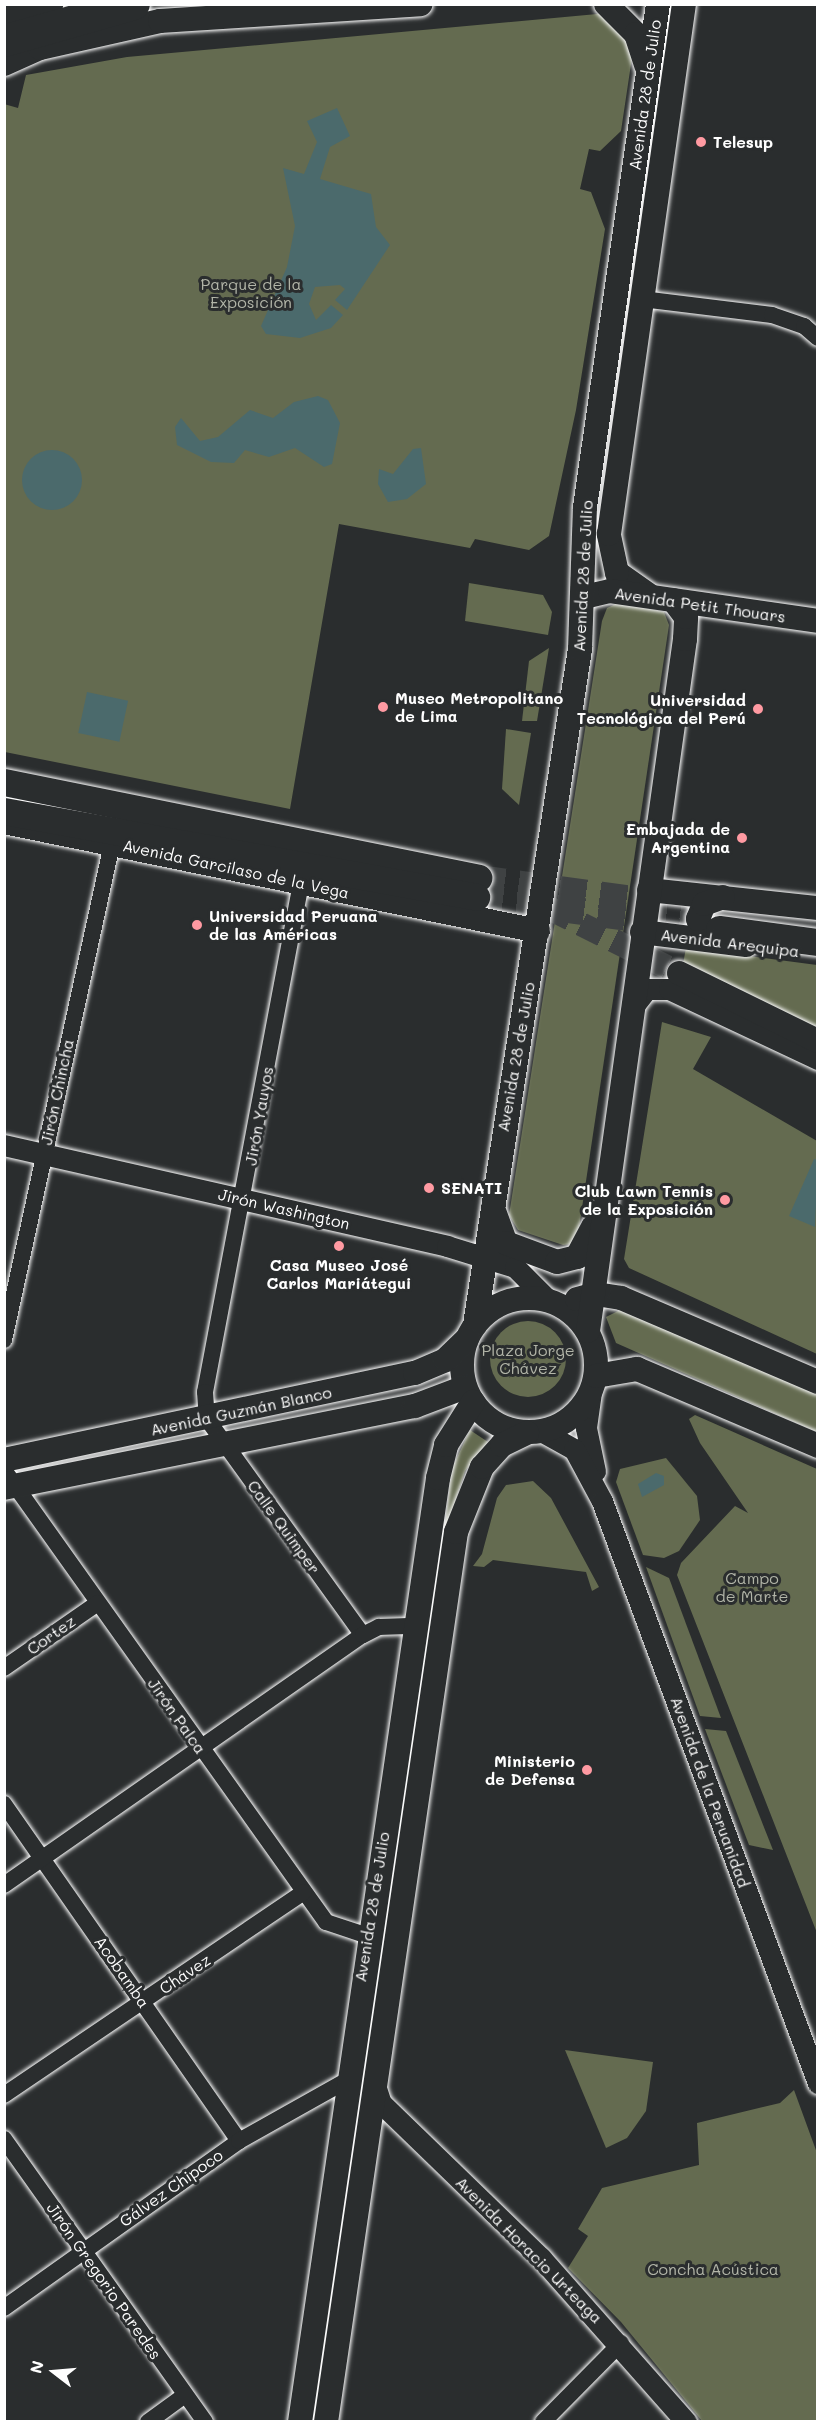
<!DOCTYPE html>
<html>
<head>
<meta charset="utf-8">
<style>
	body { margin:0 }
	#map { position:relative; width:822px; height:2426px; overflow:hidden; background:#2a2d2e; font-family:Mali,sans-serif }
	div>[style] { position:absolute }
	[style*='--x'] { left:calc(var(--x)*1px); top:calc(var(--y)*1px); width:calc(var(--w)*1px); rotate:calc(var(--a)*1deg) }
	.green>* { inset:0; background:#646b50 }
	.round { border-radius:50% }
	.water>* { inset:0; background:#4b6a6c; transform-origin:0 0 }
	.secondary-tunnel>* { height:24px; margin-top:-12px; transform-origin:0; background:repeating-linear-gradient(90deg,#3f4243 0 24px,transparent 0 36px) }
	.primary-tunnel>* { height:27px; margin-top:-13.5px; transform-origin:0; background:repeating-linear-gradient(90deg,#3f4243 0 27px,transparent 0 41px) }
	.roads { filter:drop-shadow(0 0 2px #fff) drop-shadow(0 0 2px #fff) }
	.minor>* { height:16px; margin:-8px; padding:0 8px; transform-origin:8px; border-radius:8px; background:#2a2d2e }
	.tertiary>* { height:21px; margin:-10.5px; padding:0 10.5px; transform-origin:10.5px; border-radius:10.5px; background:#2a2d2e }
	.secondary>* { height:24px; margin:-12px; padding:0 12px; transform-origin:12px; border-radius:12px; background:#2a2d2e }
	.secondary>.ring { margin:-12px; padding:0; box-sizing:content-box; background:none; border:24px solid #2a2d2e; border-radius:50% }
	.primary>* { height:27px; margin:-13.5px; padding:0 13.5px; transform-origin:13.5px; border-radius:13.5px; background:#2a2d2e }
	.motorway>* { height:32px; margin:-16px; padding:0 16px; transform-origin:16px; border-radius:16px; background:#2a2d2e }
	.dots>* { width:16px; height:16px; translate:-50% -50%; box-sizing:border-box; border:3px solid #2a2d2e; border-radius:50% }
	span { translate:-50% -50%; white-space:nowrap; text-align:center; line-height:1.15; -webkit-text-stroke:6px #2a2d2e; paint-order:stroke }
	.street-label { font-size:16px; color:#fff }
	.poi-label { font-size:16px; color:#fff; font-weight:700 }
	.left { translate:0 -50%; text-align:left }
	.right { translate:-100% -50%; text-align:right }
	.park-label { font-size:16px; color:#b2b5a8 }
	.frame { position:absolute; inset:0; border:6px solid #fff; pointer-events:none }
	.north { position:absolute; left:24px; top:2342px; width:60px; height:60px; -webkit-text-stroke:4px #2a2d2e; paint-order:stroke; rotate:286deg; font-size:16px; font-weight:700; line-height:24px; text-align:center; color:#fff }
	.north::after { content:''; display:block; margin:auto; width:21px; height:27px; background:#fff; clip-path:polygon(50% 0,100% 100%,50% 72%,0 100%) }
</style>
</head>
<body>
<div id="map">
	<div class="green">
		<i style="clip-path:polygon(608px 13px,634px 44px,621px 131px,600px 151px,589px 149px,580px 189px,591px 192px,605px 229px,576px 410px,549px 536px,529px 550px,475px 539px,470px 548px,339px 524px,290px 809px,5px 752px,4px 104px,18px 108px,26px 75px,127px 57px)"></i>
		<i style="clip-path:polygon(469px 583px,543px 595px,552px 612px,548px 635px,465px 621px)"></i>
		<i style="clip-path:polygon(618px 603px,664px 612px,669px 625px,579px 1228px,572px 1244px,563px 1245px,518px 1230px,509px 1215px,602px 621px,607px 608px)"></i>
		<i style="clip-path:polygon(549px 648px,537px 721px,522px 721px,529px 661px)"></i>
		<i style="clip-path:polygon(506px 729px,531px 733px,519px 805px,502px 789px)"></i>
		<i style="clip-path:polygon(686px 948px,817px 965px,817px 1030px,683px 964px)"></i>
		<i style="clip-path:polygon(662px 1022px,711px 1037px,693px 1069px,817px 1141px,817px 1354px,629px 1268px,624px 1259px)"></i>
		<i style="clip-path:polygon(622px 1309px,817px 1391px,817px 1432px,616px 1343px,606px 1317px)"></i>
		<i class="round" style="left:490px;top:1321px;width:76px;height:76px"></i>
		<i style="clip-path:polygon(695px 1415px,817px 1469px,817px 1933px,677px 1575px,681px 1563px,735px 1506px,748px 1513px,700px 1443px,689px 1419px)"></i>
		<i style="clip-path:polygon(470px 1430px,488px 1442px,465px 1471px,443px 1539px,452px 1468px)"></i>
		<i style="clip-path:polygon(666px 1458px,697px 1496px,700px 1520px,679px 1551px,664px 1558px,643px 1555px,616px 1482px,620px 1469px)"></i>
		<i style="clip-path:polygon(533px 1481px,551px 1498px,599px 1587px,592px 1591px,586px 1572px,493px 1560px,484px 1567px,473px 1566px,482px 1554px,497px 1498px,506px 1485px)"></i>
		<i style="clip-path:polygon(646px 1567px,669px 1578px,721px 1718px,700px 1716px)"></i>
		<i style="clip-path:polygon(705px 1729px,726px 1731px,773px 1850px,749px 1845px)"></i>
		<i style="clip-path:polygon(565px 2050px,653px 2062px,646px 2111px,627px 2138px,606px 2148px)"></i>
		<i style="clip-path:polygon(794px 2090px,817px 2153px,817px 2421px,702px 2421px,621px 2322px,568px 2268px,588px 2236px,578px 2229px,602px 2188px,699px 2165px,697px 2123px,780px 2103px)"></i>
	</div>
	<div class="water">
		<i style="clip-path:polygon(337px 108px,350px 136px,330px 147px,320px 179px,371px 194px,376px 227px,390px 245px,347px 310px,335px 300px,345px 289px,340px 285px,315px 287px,309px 304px,316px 320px,331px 305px,343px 315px,331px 328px,300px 338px,266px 334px,261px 326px,287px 267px,295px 226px,283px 168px,304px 174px,317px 142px,307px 121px)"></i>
		<i style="clip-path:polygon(318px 396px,328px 400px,340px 423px,332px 464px,324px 467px,295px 448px,269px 457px,245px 450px,234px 463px,211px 462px,177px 445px,175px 427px,181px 418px,200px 441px,218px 437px,250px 410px,273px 418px,294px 402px)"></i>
		<i style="clip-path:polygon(421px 448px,426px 484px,407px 499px,388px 502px,378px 484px,379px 469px,393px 474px,413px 449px)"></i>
		<i class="round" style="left:22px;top:450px;width:60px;height:60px"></i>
		<i style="left:87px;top:692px;width:42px;height:42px;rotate:12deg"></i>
		<i style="clip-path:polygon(814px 1159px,818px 1160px,815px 1227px,789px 1216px)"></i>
		<i style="clip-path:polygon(656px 1473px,664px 1476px,664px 1485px,642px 1497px,638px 1484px)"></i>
	</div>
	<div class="secondary-tunnel">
		<i style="--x:549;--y:908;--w:145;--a:26.6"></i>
	</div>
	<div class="primary-tunnel">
		<i style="--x:478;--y:878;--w:246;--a:7.7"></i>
		<i style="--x:476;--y:897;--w:223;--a:7.5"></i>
	</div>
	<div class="roads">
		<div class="minor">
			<i style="--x:642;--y:299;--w:131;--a:7"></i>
			<i style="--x:772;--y:315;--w:34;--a:19"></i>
			<i style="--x:804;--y:326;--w:18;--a:41"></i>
			<i style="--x:301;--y:883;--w:518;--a:100.68"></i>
			<i style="--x:205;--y:1392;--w:27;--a:86"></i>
			<i style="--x:207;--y:1419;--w:266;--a:54.2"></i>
			<i style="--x:4;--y:1340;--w:508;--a:-77.72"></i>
			<i style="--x:4;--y:1470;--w:555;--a:54.53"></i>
			<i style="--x:326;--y:1922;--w:44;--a:18.4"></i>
			<i style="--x:4;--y:1668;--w:114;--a:-34.7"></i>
			<i style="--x:4;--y:1804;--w:411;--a:55.1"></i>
			<i style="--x:4;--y:1885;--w:437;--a:-34.9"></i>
			<i style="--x:363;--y:1635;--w:18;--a:-27"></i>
			<i style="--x:379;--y:1627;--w:36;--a:-2"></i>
			<i style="--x:4;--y:2095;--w:362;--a:-34.1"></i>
			<i style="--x:4;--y:2139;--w:347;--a:54.6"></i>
			<i style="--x:4;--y:2308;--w:288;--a:-35.4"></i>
			<i style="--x:239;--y:2141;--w:123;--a:-29.3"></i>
			<i style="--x:148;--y:2422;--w:46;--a:-36.1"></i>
			<i style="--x:543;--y:2422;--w:111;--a:-45.4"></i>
		</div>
		<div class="tertiary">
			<i style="--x:632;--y:1008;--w:24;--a:-52"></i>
			<i style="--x:647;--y:989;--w:22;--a:0"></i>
			<i style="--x:669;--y:989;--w:165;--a:25.2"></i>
			<i style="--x:4;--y:1145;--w:454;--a:12.8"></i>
			<i style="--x:447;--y:1246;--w:71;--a:17.2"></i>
			<i style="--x:515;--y:1267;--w:47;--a:45"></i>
			<i style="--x:591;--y:1392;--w:36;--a:98"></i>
			<i style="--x:586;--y:1428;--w:44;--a:78.2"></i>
			<i style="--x:543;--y:1432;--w:35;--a:29"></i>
			<i style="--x:574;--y:1449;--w:59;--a:61.7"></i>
			<i style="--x:602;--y:1501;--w:621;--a:69.64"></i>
			<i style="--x:374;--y:2082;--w:22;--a:72"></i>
			<i style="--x:381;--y:2103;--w:223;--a:44.1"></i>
			<i style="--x:541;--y:2258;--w:219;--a:48.5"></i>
		</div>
		<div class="secondary">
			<i style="--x:606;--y:4;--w:42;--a:45"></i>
			<i style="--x:636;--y:34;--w:33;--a:72"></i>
			<i style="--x:4;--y:64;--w:39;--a:-24"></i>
			<i style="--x:40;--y:48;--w:123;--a:-12.7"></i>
			<i style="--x:160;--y:21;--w:261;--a:-3.7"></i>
			<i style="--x:649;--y:595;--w:39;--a:-145"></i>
			<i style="--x:617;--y:573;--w:40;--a:-102"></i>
			<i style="--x:609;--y:534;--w:535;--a:-81.95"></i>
			<i style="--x:584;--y:597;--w:27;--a:-13"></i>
			<i style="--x:610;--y:591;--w:210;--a:8.2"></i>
			<i style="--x:4;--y:822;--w:545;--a:11.54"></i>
			<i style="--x:649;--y:890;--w:170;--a:6.1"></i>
			<i style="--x:642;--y:932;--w:105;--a:7.1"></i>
			<i style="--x:721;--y:941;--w:19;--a:-159"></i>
			<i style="--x:703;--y:934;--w:16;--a:-108"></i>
			<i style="--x:698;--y:919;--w:16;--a:-68"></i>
			<i style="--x:704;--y:904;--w:20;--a:-20"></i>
			<i style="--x:679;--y:973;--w:155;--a:26.1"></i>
			<i style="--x:493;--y:1208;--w:37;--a:70"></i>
			<i style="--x:506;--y:1243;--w:54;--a:20.4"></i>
			<i style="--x:557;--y:1262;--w:21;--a:-14"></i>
			<i style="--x:577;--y:1257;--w:34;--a:-62"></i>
			<i class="ring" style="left:462px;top:1298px;width:110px;height:110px"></i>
			<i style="--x:577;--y:1299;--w:20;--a:-15"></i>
			<i style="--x:596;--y:1294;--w:25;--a:9"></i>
			<i style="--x:621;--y:1298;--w:214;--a:23.1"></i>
			<i style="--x:475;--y:1325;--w:684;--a:-81.17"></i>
			<i style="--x:580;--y:649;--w:142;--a:-88"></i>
			<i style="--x:585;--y:507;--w:508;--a:-81.74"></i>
			<i style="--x:588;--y:1331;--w:699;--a:-82.02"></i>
			<i style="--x:685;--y:639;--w:22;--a:-87"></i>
			<i style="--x:686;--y:617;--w:21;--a:-127"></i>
			<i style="--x:596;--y:1376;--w:42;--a:-9.7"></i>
			<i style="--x:637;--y:1369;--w:197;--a:23"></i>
			<i style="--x:4;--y:1460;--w:420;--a:-12"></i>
			<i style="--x:415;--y:1373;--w:33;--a:-23"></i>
			<i style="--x:445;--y:1360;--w:30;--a:-44"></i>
			<i style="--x:4;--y:1488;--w:419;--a:-11.3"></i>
			<i style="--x:415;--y:1406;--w:53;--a:-20.8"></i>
			<i style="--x:300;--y:2422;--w:954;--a:-81.68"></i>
			<i style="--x:438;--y:1478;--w:34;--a:-76"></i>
			<i style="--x:446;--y:1445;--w:51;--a:-57.9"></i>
			<i style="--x:326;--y:2422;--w:899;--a:-81.69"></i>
			<i style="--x:456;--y:1532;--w:70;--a:-68.2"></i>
			<i style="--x:482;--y:1467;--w:30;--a:-48"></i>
			<i style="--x:502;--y:1445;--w:28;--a:-26"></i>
		</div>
		<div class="primary">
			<i style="--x:4;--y:782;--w:484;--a:11.4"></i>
			<i style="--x:4;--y:811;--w:480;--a:10.3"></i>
			<i style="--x:719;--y:929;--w:100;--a:7.5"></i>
		</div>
		<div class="motorway">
			<i style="--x:4;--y:12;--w:44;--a:-10.5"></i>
			<i style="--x:4;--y:41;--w:135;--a:-15.9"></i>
		</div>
	</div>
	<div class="dots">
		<i style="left:701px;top:142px;background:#ff9aa2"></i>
		<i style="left:383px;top:707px;background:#ff9aa2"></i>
		<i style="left:758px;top:709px;background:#ff9aa2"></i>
		<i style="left:742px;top:838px;background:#ff9aa2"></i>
		<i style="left:197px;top:925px;background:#ff9aa2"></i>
		<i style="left:429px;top:1188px;background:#ff9aa2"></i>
		<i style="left:725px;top:1200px;background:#ff9aa2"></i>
		<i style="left:339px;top:1246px;background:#ff9aa2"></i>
		<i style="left:587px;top:1770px;background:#ff9aa2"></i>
	</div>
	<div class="street-label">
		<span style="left:645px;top:95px;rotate:-82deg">Avenida 28 de Julio</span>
		<span style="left:583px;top:576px;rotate:-87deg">Avenida 28 de Julio</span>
		<span style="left:700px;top:605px;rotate:8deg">Avenida Petit Thouars</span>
		<span style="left:236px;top:869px;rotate:12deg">Avenida Garcilaso de la Vega</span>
		<span style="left:730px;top:943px;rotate:7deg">Avenida Arequipa</span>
		<span style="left:516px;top:1057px;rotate:-80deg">Avenida 28 de Julio</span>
		<span style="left:57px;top:1092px;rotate:-78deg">Jirón Chincha</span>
		<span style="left:259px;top:1116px;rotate:-80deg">Jirón Yauyos</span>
		<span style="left:284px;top:1209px;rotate:13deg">Jirón Washington</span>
		<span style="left:241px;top:1411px;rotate:-12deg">Avenida Guzmán Blanco</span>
		<span style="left:284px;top:1527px;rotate:54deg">Calle Quimper</span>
		<span style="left:51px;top:1635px;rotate:-35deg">Cortez</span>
		<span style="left:177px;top:1716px;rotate:55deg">Jirón Palca</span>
		<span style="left:710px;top:1792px;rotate:70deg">Avenida de la Peruanidad</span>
		<span style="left:372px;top:1907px;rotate:-81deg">Avenida 28 de Julio</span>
		<span style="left:122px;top:1972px;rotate:55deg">Acobamba</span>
		<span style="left:185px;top:1974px;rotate:-34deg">Chávez</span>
		<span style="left:171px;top:2188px;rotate:-35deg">Gálvez Chipoco</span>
		<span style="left:529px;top:2250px;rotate:45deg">Avenida Horacio Urteaga</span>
		<span style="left:104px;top:2281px;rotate:55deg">Jirón Gregorio Paredes</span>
	</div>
	<div class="poi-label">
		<span class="left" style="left:713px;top:142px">Telesup</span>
		<span class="left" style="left:395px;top:707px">Museo Metropolitano<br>de Lima</span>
		<span class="right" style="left:746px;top:709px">Universidad<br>Tecnológica del Perú</span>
		<span class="right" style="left:730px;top:838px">Embajada de<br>Argentina</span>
		<span class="left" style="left:209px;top:925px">Universidad Peruana<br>de las Américas</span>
		<span class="left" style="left:441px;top:1188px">SENATI</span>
		<span class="right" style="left:713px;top:1200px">Club Lawn Tennis<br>de la Exposición</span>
		<span style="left:339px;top:1274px">Casa Museo José<br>Carlos Mariátegui</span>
		<span class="right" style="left:575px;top:1770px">Ministerio<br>de Defensa</span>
	</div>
	<div class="park-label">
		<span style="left:251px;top:293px">Parque de la<br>Exposición</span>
		<span style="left:528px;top:1359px">Plaza Jorge<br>Chávez</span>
		<span style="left:752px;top:1587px">Campo<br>de Marte</span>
		<span style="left:713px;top:2269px">Concha Acústica</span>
	</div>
	<div class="frame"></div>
	<div class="north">N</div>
</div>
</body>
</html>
